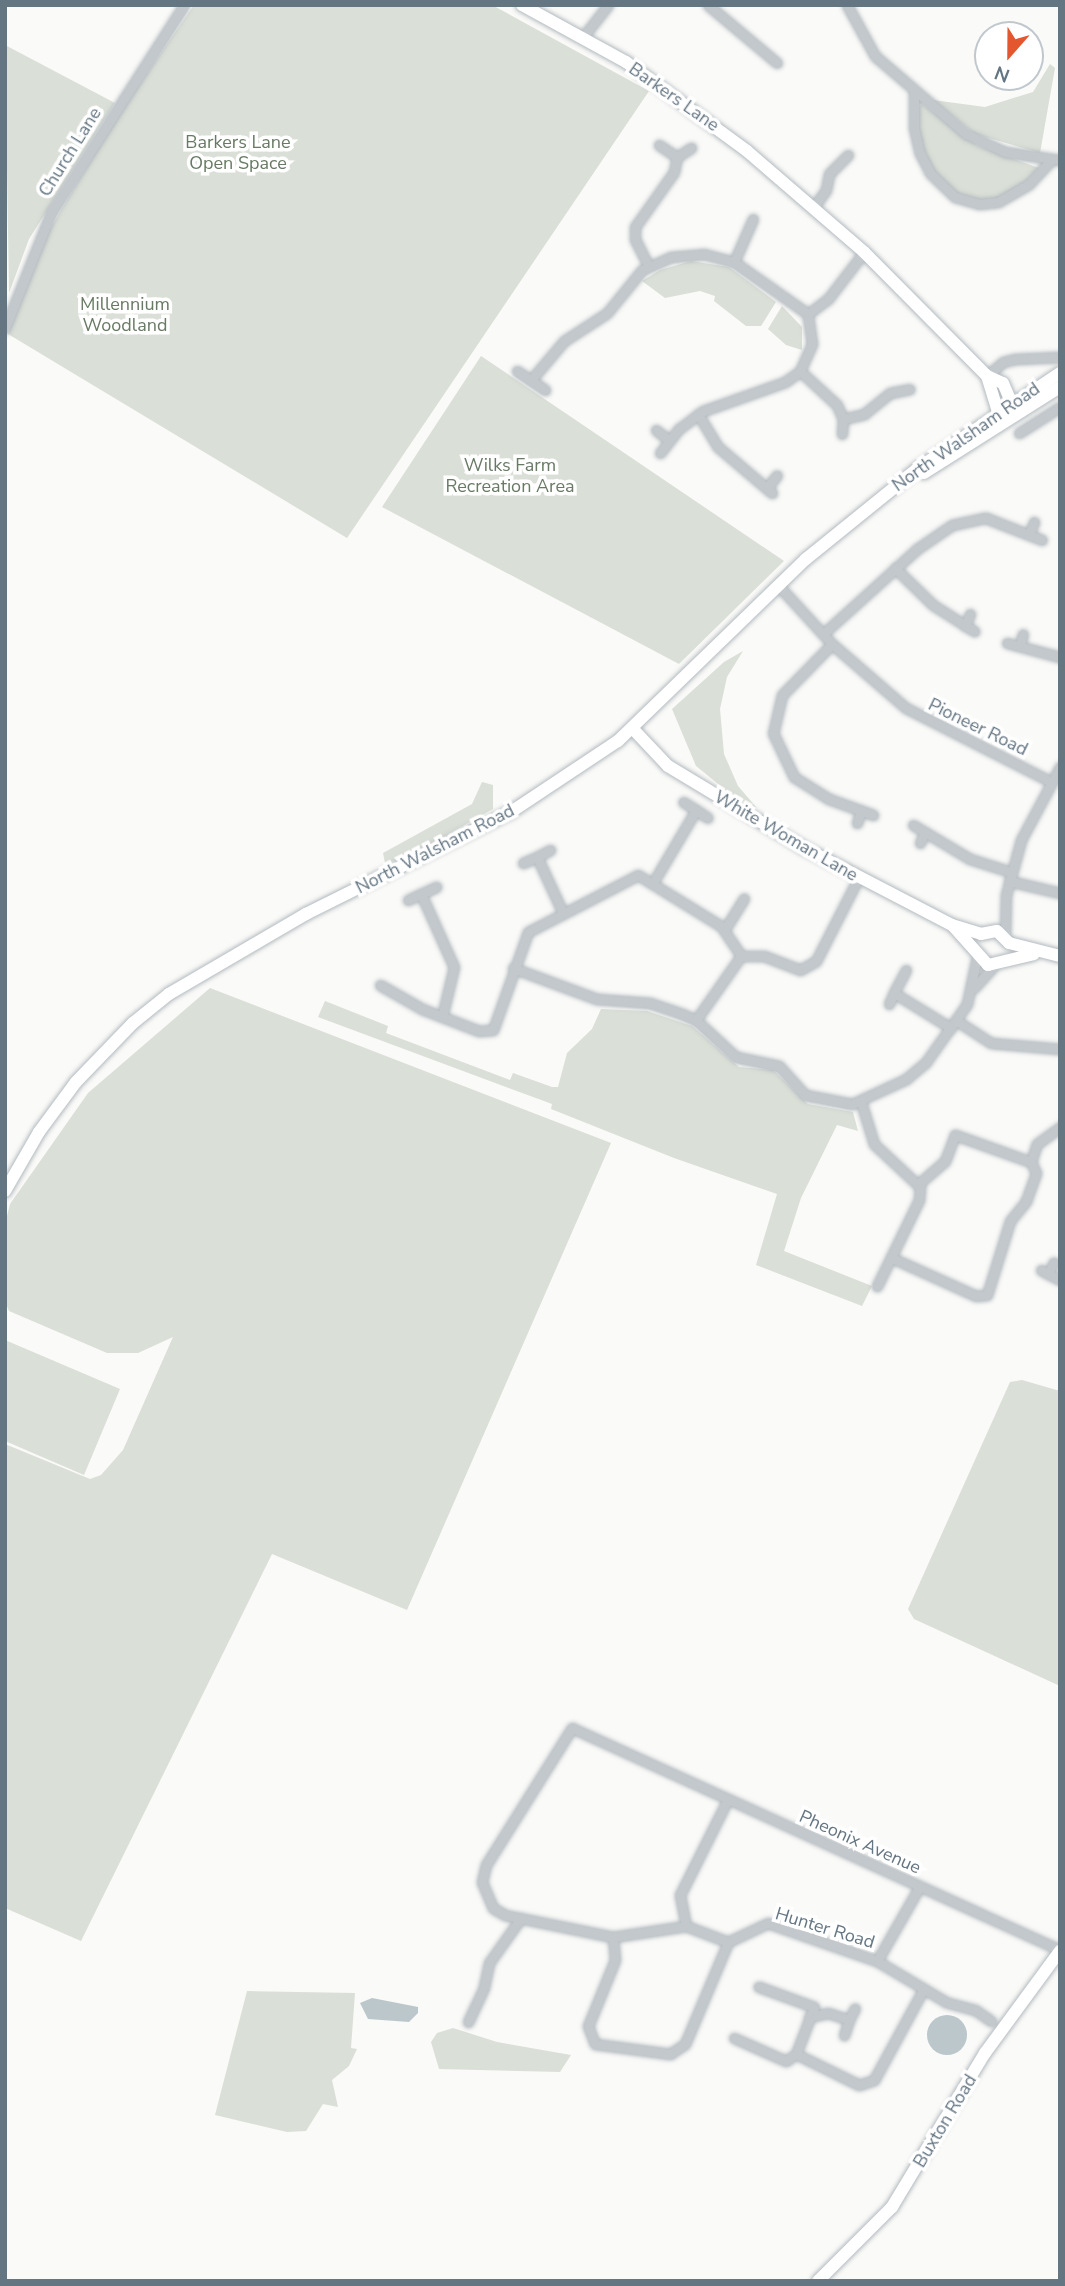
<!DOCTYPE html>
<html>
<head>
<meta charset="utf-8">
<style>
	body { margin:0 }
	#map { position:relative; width:1065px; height:2286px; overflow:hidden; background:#fafaf8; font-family:"Nunito Sans",sans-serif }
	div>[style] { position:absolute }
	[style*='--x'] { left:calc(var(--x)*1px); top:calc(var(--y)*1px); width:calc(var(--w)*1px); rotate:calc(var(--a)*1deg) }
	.green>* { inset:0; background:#dadfd7 }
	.water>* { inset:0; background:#bbc7cb }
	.round { border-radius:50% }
	.roads { filter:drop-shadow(0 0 2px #b3babf) drop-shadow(0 0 2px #b3babf) }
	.street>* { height:9px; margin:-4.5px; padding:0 4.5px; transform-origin:4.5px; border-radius:4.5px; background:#c3c8cc }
	.secondary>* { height:12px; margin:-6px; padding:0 6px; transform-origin:6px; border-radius:6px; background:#fff }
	span { translate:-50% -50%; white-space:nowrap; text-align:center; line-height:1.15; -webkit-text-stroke:7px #fff; paint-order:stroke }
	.street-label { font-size:18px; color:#657683 }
	.park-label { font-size:18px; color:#687a64 }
	.frame { position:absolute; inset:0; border:7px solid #657683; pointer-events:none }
	.north { position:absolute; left:974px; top:21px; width:70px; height:70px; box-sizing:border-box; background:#fff; border:2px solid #c1c8cd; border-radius:50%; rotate:201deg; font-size:19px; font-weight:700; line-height:28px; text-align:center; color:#657683 }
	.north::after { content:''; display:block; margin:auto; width:24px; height:32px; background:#e4572e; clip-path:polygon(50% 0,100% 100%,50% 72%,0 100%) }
</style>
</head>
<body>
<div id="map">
	<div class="green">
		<i style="clip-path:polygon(194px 5px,492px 5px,649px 91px,347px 538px,8px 334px,49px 231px,111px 126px)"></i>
		<i style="clip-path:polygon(5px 45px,115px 103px,29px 239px,9px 293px)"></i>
		<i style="clip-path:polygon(1050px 64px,1055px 68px,1040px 153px,975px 134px,933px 100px,985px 107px,1007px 100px,1033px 92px)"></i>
		<i style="clip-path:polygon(922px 104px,978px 146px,1039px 168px,1016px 191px,988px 202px,958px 195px,932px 171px,922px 151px,916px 110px)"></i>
		<i style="clip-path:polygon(691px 261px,729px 267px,776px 302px,761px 326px,746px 326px,714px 301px,715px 296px,700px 291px,665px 298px,642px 281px,660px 270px)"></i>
		<i style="clip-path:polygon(782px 306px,802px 327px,802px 350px,786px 345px,768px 329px)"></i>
		<i style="clip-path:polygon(481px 356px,784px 561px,679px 664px,382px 507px)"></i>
		<i style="clip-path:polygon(743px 651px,727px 677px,720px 709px,724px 754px,738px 786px,757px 808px,733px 796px,696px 766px,672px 709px,724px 662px)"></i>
		<i style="clip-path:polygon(482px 782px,493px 785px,493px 809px,404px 859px,385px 863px,383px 853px,472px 804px)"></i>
		<i style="clip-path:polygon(210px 988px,611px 1143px,407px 1610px,272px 1554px,81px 1941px,5px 1908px,5px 1444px,90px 1479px,101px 1475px,123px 1450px,173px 1337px,138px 1353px,107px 1353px,9px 1311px,5px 1301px,5px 1224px,10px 1204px,88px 1093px)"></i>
		<i style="clip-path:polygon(325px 1001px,388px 1026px,386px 1033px,510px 1080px,513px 1073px,552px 1087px,558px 1087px,567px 1053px,592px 1029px,601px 1009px,647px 1011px,692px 1026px,739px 1067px,773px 1070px,808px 1104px,853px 1112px,858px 1131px,837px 1125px,801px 1198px,784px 1251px,872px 1286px,862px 1306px,756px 1265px,777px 1194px,674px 1158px,551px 1109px,552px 1104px,318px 1017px)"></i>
		<i style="clip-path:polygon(5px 1340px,120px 1389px,84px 1475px,5px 1441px)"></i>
		<i style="clip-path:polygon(1022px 1380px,1060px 1391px,1060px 1686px,914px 1619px,908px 1609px,1010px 1382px)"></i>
		<i style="clip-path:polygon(247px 1991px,355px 1993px,351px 2048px,357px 2049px,349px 2066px,332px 2080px,338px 2107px,323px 2104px,306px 2131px,287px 2132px,215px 2115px)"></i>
		<i style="clip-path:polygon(453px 2028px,497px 2042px,571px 2055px,560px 2072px,439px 2069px,431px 2042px,437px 2033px)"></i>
	</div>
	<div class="water">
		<i style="clip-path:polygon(372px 1998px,418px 2007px,418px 2013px,409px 2022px,368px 2019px,360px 2003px)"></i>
		<i class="round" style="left:927px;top:2015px;width:40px;height:40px"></i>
	</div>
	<div class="roads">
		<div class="street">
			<i style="--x:708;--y:5;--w:90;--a:40"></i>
			<i style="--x:847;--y:5;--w:58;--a:61.2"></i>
			<i style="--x:875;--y:56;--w:120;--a:40.6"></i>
			<i style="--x:966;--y:134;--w:43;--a:24.8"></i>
			<i style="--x:1005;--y:152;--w:56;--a:8.3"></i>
			<i style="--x:583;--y:37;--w:41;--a:-52"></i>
			<i style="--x:914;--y:91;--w:37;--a:90"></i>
			<i style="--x:914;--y:128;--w:26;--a:77"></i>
			<i style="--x:920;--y:153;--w:22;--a:63"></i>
			<i style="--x:930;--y:173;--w:35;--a:44"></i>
			<i style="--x:955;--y:197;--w:25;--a:16"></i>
			<i style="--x:979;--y:204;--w:19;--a:-6"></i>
			<i style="--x:998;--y:202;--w:36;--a:-30"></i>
			<i style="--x:1029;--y:184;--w:33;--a:-47"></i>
			<i style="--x:659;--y:145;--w:22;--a:34"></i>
			<i style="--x:813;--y:208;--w:22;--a:-54"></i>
			<i style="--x:826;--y:190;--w:16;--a:-79"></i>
			<i style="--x:829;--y:174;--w:27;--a:-45"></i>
			<i style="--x:734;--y:262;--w:47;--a:-66.2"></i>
			<i style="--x:648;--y:265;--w:29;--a:-117"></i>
			<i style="--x:635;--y:239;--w:12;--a:-90"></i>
			<i style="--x:635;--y:227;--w:67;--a:-54.7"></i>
			<i style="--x:674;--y:172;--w:15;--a:-79"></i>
			<i style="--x:677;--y:157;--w:17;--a:-33"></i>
			<i style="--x:5;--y:328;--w:124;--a:-68.2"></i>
			<i style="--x:51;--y:213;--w:247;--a:-57.4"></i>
			<i style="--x:517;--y:371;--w:34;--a:34"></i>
			<i style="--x:800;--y:371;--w:50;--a:42.6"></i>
			<i style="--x:837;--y:405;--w:15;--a:67"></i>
			<i style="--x:843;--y:419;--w:15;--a:94"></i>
			<i style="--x:987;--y:376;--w:21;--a:-41"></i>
			<i style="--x:1003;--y:362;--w:12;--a:-14"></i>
			<i style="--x:1015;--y:359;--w:45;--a:-2.5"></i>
			<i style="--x:531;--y:380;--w:51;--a:-49.8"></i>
			<i style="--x:564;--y:341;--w:51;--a:-33.1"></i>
			<i style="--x:607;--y:313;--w:55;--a:-50.9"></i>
			<i style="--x:642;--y:270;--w:32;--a:-24"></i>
			<i style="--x:671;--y:257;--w:33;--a:-5"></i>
			<i style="--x:704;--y:254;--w:31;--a:15"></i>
			<i style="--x:734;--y:262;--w:90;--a:35.1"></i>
			<i style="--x:698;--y:414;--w:39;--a:59"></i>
			<i style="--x:718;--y:447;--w:71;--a:40.4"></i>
			<i style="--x:843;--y:419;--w:22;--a:-13"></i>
			<i style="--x:864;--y:414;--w:33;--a:-39"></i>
			<i style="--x:890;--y:393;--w:20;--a:-11"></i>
			<i style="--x:656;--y:430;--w:16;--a:38"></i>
			<i style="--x:1019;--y:433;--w:49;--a:-32.4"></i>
			<i style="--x:660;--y:453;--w:31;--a:-52"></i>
			<i style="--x:679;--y:429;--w:30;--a:-37"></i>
			<i style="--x:703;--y:411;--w:87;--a:-19.5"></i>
			<i style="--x:785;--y:382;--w:19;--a:-36"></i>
			<i style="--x:800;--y:371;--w:30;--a:-66"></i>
			<i style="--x:812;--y:344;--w:30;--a:-98"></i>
			<i style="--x:808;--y:314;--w:25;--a:-37"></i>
			<i style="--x:828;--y:299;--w:59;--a:-52.5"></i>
			<i style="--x:767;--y:488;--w:16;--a:-52"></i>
			<i style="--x:1029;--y:534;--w:13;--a:-67"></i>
			<i style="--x:895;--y:568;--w:53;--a:44.2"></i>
			<i style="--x:933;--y:605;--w:49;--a:32.4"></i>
			<i style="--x:777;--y:584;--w:81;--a:47.5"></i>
			<i style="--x:832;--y:644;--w:98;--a:40.9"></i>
			<i style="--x:906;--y:708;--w:161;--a:27"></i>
			<i style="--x:965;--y:626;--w:13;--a:-67"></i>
			<i style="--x:823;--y:634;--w:127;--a:-42.1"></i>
			<i style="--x:917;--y:549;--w:42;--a:-34.4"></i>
			<i style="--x:952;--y:525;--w:35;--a:-12"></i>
			<i style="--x:986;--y:518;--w:60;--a:21.4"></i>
			<i style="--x:1007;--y:643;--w:55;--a:14.8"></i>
			<i style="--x:832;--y:644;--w:71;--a:134.4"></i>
			<i style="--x:782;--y:695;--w:39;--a:103"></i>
			<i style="--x:773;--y:733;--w:49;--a:64.5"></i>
			<i style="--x:794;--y:777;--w:41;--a:32.2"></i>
			<i style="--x:829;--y:799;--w:47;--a:20"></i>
			<i style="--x:1020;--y:645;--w:11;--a:-75"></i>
			<i style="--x:696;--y:810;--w:14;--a:34"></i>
			<i style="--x:857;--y:823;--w:13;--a:-72"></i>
			<i style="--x:913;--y:825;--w:66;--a:30.8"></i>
			<i style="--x:970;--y:859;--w:43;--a:17.6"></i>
			<i style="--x:920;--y:843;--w:12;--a:-66"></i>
			<i style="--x:537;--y:857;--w:15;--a:-28"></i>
			<i style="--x:523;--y:863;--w:15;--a:-23"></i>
			<i style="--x:537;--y:857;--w:62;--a:65.1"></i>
			<i style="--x:654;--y:881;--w:82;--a:-59.4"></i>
			<i style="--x:696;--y:810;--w:15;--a:-148"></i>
			<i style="--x:1009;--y:881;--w:52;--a:13.2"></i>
			<i style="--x:421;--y:894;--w:17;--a:-25"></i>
			<i style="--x:408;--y:900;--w:14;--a:-25"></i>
			<i style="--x:421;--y:894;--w:80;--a:65.7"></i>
			<i style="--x:454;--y:967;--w:51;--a:103.5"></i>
			<i style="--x:725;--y:929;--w:36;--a:-58"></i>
			<i style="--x:1005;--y:936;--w:41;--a:-88.6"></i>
			<i style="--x:1006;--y:895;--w:57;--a:-74.7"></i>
			<i style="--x:1021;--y:840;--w:83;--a:-61.9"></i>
			<i style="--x:513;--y:968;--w:90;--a:20.3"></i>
			<i style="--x:597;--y:999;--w:53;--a:4.3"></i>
			<i style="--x:650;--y:1003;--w:34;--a:19"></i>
			<i style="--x:682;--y:1014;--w:15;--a:23"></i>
			<i style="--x:696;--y:1020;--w:54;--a:42.8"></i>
			<i style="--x:736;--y:1057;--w:44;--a:11.8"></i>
			<i style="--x:779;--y:1066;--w:39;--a:48"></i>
			<i style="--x:805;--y:1095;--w:48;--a:10.8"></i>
			<i style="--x:852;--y:1104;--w:60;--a:-24.8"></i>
			<i style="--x:906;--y:1079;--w:26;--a:-40"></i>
			<i style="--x:926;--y:1062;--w:71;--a:-54.7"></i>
			<i style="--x:967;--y:1004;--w:48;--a:-78"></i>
			<i style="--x:906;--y:970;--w:26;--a:118"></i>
			<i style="--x:894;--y:993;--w:67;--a:31.6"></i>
			<i style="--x:380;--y:985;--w:48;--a:29.7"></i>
			<i style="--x:422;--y:1009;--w:61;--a:21.1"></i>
			<i style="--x:479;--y:1031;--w:14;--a:-4"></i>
			<i style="--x:493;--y:1030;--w:104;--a:-70.3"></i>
			<i style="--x:528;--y:932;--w:124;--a:-27.4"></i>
			<i style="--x:638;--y:875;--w:97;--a:31.6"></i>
			<i style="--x:721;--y:926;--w:36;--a:56"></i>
			<i style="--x:974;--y:988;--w:31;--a:-48"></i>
			<i style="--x:889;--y:1004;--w:12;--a:-66"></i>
			<i style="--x:696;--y:1020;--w:78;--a:-54.9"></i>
			<i style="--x:741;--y:956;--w:23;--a:0"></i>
			<i style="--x:764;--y:956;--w:39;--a:21"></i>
			<i style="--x:800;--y:970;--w:18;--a:-29"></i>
			<i style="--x:816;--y:961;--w:94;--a:-62.9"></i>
			<i style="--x:957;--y:1021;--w:40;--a:32.9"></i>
			<i style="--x:991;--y:1043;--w:69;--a:5"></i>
			<i style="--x:861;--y:1102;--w:44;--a:72.8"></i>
			<i style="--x:874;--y:1144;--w:63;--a:43.1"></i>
			<i style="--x:920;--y:1187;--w:13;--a:94"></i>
			<i style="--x:919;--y:1200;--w:96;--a:116"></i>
			<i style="--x:1031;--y:1162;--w:19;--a:-72"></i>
			<i style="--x:1037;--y:1144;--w:29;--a:-36"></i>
			<i style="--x:892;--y:1258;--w:92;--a:24.3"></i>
			<i style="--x:976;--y:1296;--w:11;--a:-5"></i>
			<i style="--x:987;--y:1295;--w:77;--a:-72.7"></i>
			<i style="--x:1010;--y:1221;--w:26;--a:-51"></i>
			<i style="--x:1026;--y:1201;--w:30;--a:-70"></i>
			<i style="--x:1036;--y:1173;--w:12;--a:-114"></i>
			<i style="--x:1031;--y:1162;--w:81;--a:-160.4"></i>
			<i style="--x:955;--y:1135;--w:28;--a:111"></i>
			<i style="--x:945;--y:1161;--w:33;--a:139"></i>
			<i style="--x:1041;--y:1270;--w:21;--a:28"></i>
			<i style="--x:1048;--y:1274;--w:13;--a:-63"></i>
			<i style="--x:686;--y:1926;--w:32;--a:-101"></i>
			<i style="--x:680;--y:1895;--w:107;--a:-63.4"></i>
			<i style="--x:613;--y:1937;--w:23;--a:85"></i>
			<i style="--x:615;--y:1960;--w:71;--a:112.2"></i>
			<i style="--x:588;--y:2026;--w:19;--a:69"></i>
			<i style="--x:595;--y:2044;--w:76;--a:7.6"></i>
			<i style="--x:670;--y:2054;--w:18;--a:-34"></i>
			<i style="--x:685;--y:2044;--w:111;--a:-67.1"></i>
			<i style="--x:877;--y:1961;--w:86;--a:-60.2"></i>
			<i style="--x:809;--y:2017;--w:19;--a:-12"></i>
			<i style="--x:828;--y:2013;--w:22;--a:18"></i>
			<i style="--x:849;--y:2020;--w:16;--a:108"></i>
			<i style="--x:849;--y:2020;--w:13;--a:-63"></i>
			<i style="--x:991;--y:2021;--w:19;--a:-145"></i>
			<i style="--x:975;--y:2010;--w:30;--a:-165"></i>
			<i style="--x:946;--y:2002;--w:80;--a:-149.3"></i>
			<i style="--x:877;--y:1961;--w:115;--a:-160.8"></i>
			<i style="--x:768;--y:1923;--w:44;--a:154.6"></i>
			<i style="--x:728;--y:1942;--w:45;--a:-159.1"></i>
			<i style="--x:686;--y:1926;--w:74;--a:171.4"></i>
			<i style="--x:613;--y:1937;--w:110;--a:-168.5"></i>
			<i style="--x:505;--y:1915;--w:14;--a:-150"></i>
			<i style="--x:493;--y:1908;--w:28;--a:-113"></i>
			<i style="--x:482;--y:1882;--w:17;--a:-77"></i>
			<i style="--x:486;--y:1865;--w:162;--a:-57.9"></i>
			<i style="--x:572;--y:1728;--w:536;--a:24.46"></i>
			<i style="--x:468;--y:2022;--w:38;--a:-65"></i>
			<i style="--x:484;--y:1987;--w:25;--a:-78"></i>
			<i style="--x:489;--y:1963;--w:55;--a:-54.6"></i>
			<i style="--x:734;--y:2038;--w:57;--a:23.9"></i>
			<i style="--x:786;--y:2061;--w:12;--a:-35"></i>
			<i style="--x:796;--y:2054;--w:50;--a:-69"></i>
			<i style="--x:814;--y:2007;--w:59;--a:-160"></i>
			<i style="--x:796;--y:2054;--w:70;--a:26.2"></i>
			<i style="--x:859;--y:2085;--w:16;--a:-18"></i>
			<i style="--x:874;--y:2080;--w:102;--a:-61.4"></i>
		</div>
		<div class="secondary">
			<i style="--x:522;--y:5;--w:119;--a:28.7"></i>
			<i style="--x:626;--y:62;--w:150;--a:36.3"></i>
			<i style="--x:747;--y:151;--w:155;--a:40.8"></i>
			<i style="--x:864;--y:252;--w:175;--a:45.2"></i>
			<i style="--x:987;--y:376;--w:38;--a:73"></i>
			<i style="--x:987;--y:376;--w:17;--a:24"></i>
			<i style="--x:1003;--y:383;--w:25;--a:67"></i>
			<i style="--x:924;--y:473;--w:161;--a:-32.3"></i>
			<i style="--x:633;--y:729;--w:51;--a:46.6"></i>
			<i style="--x:668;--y:766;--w:159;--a:31.1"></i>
			<i style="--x:804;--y:848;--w:167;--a:27.5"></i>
			<i style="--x:952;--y:925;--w:30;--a:17"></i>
			<i style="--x:981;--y:934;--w:16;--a:-11"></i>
			<i style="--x:997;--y:931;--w:17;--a:45"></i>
			<i style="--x:1009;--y:943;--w:53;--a:14.3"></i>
			<i style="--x:954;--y:927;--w:51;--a:48.2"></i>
			<i style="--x:988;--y:965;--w:47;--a:-13.4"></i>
			<i style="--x:5;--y:1191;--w:68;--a:-60"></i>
			<i style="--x:39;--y:1132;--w:62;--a:-53.5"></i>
			<i style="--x:76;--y:1082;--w:82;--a:-46"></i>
			<i style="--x:133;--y:1023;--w:46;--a:-38.9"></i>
			<i style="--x:169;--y:994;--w:159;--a:-30.3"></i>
			<i style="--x:306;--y:914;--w:229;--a:-26.5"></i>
			<i style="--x:511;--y:812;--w:128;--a:-33.6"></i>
			<i style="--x:618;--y:741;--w:262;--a:-44.1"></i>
			<i style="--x:806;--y:559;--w:143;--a:-39"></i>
			<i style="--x:917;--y:469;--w:172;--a:-33.9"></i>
			<i style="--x:818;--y:2281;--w:105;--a:-45"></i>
			<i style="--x:892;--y:2207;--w:180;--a:-58.9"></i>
			<i style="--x:985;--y:2053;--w:127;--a:-53.7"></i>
		</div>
	</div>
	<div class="street-label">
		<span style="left:674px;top:97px;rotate:35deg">Barkers Lane</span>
		<span style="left:70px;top:152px;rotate:-58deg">Church Lane</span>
		<span style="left:966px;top:437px;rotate:-35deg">North Walsham Road</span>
		<span style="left:978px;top:727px;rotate:26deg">Pioneer Road</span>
		<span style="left:786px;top:836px;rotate:30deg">White Woman Lane</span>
		<span style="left:435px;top:849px;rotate:-27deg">North Walsham Road</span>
		<span style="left:860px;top:1842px;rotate:24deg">Pheonix Avenue</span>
		<span style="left:825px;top:1928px;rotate:17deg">Hunter Road</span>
		<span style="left:945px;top:2121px;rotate:-59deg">Buxton Road</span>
	</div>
	<div class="park-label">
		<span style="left:238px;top:153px">Barkers Lane<br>Open Space</span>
		<span style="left:125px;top:315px">Millennium<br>Woodland</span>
		<span style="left:510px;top:476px">Wilks Farm<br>Recreation Area</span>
	</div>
	<div class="frame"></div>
	<div class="north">N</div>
</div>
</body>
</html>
